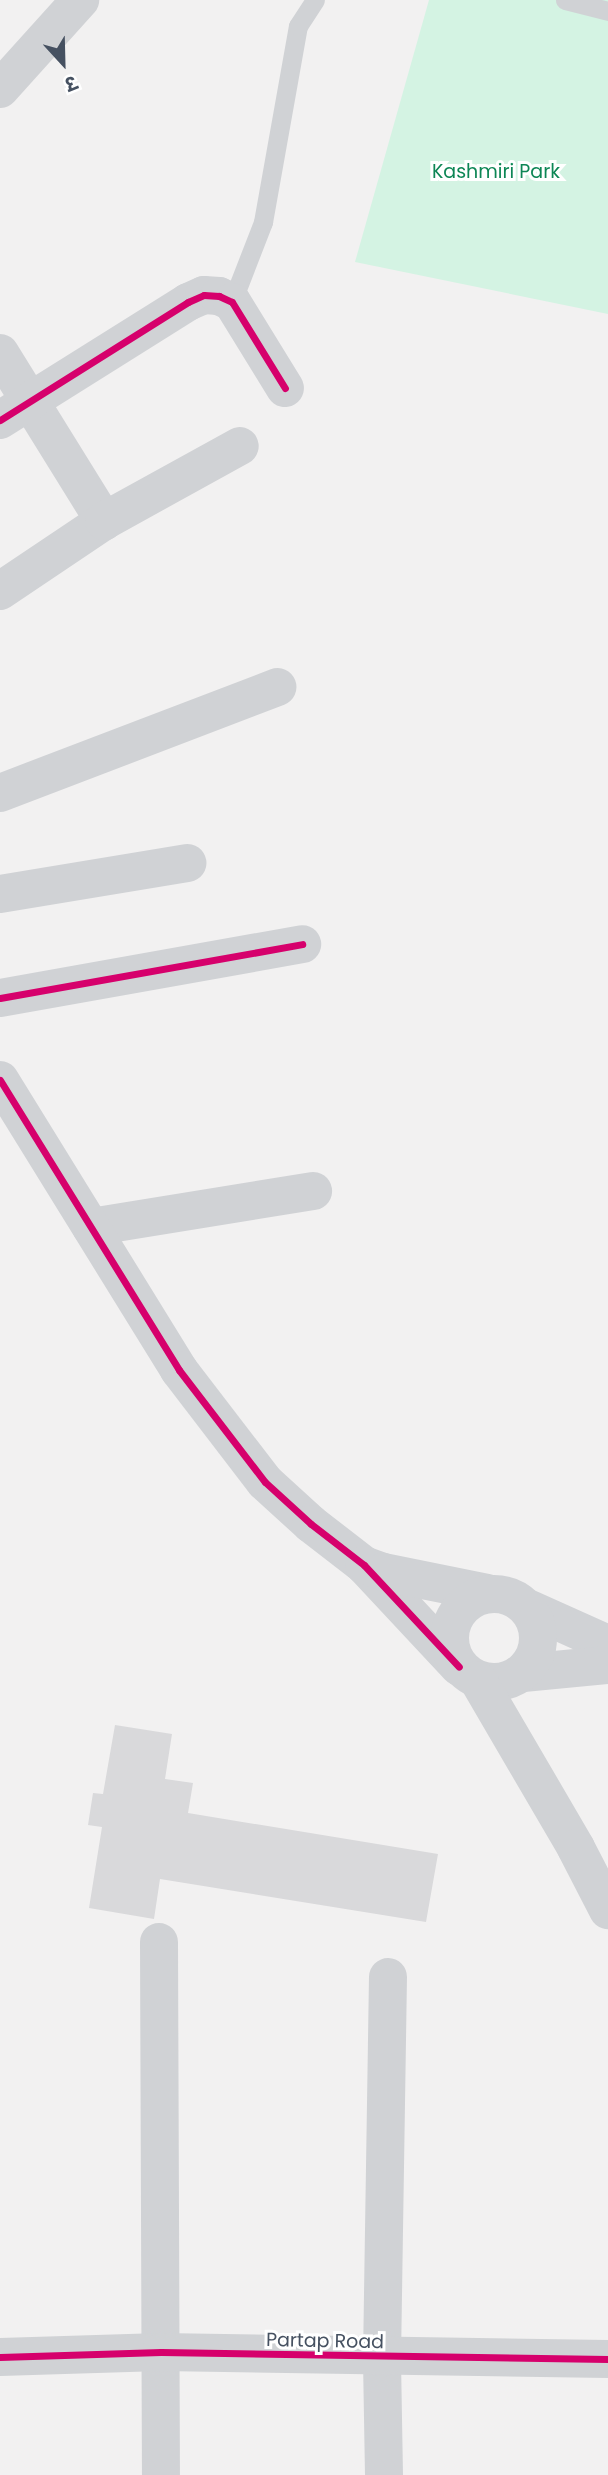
<!DOCTYPE html>
<html>
<head>
<meta charset="utf-8">
<style>
	body { margin:0 }
	#map { position:relative; width:608px; height:2475px; overflow:hidden; background:#f2f1f1; font-family:Poppins,"Noto Sans Devanagari",sans-serif }
	div>[style] { position:absolute }
	[style*='--x'] { left:calc(var(--x)*1px); top:calc(var(--y)*1px); width:calc(var(--w)*1px); rotate:calc(var(--a)*1deg) }
	.green>* { inset:0; background:#d4f3e3 }
	.building>* { inset:0; background:#d9d9db }
	.service>* { height:19px; margin:-9.5px; padding:0 9.5px; transform-origin:9.5px; border-radius:9.5px; background:#d0d2d5 }
	.minor>* { height:38px; margin:-19px; padding:0 19px; transform-origin:19px; border-radius:19px; background:#d0d2d5 }
	.tertiary>* { height:38px; margin:-19px; padding:0 19px; transform-origin:19px; border-radius:19px; background:#d0d2d5 }
	.tertiary>.ring { margin:-19px; padding:0; box-sizing:content-box; background:none; border:38px solid #d0d2d5; border-radius:50% }
	.cycleway>* { height:7px; margin:-3.5px; padding:0 3.5px; transform-origin:3.5px; border-radius:3.5px; background:#d6006c }
	span { translate:-50% -50%; white-space:nowrap; text-align:center; line-height:1.15; -webkit-text-stroke:6px #fff; paint-order:stroke }
	.park-label { font-size:19px; color:#0d8655 }
	.street-label { font-size:19px; color:#465161 }
	.north { position:absolute; left:28px; top:28px; width:70px; height:70px; -webkit-text-stroke:5px #fff; paint-order:stroke; rotate:158deg; font-size:19px; font-weight:700; line-height:28px; text-align:center; color:#465161 }
	.north::after { content:''; display:block; margin:auto; width:24px; height:32px; background:#465161; clip-path:polygon(50% 0,100% 100%,50% 72%,0 100%) }
</style>
</head>
<body>
<div id="map">
	<div class="green">
		<i style="clip-path:polygon(429px 0,608px 0,608px 314px,355px 262px)"></i>
	</div>
	<div class="building">
		<i style="clip-path:polygon(115px 1725px,172px 1734px,165px 1779px,193px 1783px,188px 1813px,438px 1854px,426px 1922px,160px 1879px,154px 1919px,89px 1908px,102px 1827px,88px 1825px,93px 1793px,103px 1794px)"></i>
	</div>
	<div class="service">
		<i style="--x:565;--y:0;--w:44;--a:14.3"></i>
		<i style="--x:232;--y:302;--w:86;--a:-68.8"></i>
		<i style="--x:263;--y:222;--w:199;--a:-79.9"></i>
		<i style="--x:298;--y:26;--w:31;--a:-57"></i>
	</div>
	<div class="minor">
		<i style="--x:0;--y:89;--w:120;--a:-48"></i>
		<i style="--x:0;--y:353;--w:198;--a:58.2"></i>
		<i style="--x:0;--y:420;--w:222;--a:-32.1"></i>
		<i style="--x:188;--y:302;--w:17;--a:-24"></i>
		<i style="--x:204;--y:295;--w:15;--a:4"></i>
		<i style="--x:219;--y:296;--w:14;--a:25"></i>
		<i style="--x:232;--y:302;--w:101;--a:58.4"></i>
		<i style="--x:0;--y:591;--w:125;--a:-33.9"></i>
		<i style="--x:104;--y:521;--w:155;--a:-28.9"></i>
		<i style="--x:0;--y:793;--w:297;--a:-20.9"></i>
		<i style="--x:0;--y:894;--w:190;--a:-9.4"></i>
		<i style="--x:0;--y:998;--w:307;--a:-10.1"></i>
		<i style="--x:91;--y:1227;--w:225;--a:-9.2"></i>
		<i style="--x:530;--y:1609;--w:85;--a:24.2"></i>
		<i style="--x:523;--y:1673;--w:85;--a:-5.4"></i>
		<i style="--x:159;--y:1942;--w:533;--a:89.79"></i>
		<i style="--x:384;--y:2475;--w:117;--a:-91"></i>
		<i style="--x:382;--y:2358;--w:381;--a:-89.1"></i>
	</div>
	<div class="tertiary">
		<i style="--x:0;--y:1080;--w:341;--a:58.3"></i>
		<i style="--x:179;--y:1370;--w:141;--a:52.5"></i>
		<i style="--x:265;--y:1482;--w:62;--a:42.4"></i>
		<i style="--x:311;--y:1524;--w:67;--a:37.7"></i>
		<i style="--x:364;--y:1565;--w:139;--a:47"></i>
		<i style="--x:364;--y:1565;--w:20;--a:20"></i>
		<i style="--x:383;--y:1572;--w:106;--a:11.4"></i>
		<i class="ring" style="left:450px;top:1594px;width:50px;height:50px"></i>
		<i style="--x:478;--y:1680;--w:194;--a:59.7"></i>
		<i style="--x:576;--y:1848;--w:70;--a:62.7"></i>
		<i style="--x:0;--y:2357;--w:161;--a:-1.8"></i>
		<i style="--x:161;--y:2352;--w:447;--a:0.9"></i>
	</div>
	<div class="cycleway">
		<i style="--x:0;--y:420;--w:222;--a:-32.1"></i>
		<i style="--x:188;--y:302;--w:17;--a:-24"></i>
		<i style="--x:204;--y:295;--w:15;--a:4"></i>
		<i style="--x:219;--y:296;--w:14;--a:25"></i>
		<i style="--x:232;--y:302;--w:101;--a:58.4"></i>
		<i style="--x:0;--y:998;--w:307;--a:-10.1"></i>
		<i style="--x:0;--y:1080;--w:341;--a:58.3"></i>
		<i style="--x:179;--y:1370;--w:141;--a:52.5"></i>
		<i style="--x:265;--y:1482;--w:62;--a:42.4"></i>
		<i style="--x:311;--y:1524;--w:67;--a:37.7"></i>
		<i style="--x:364;--y:1565;--w:139;--a:47"></i>
		<i style="--x:0;--y:2357;--w:161;--a:-1.8"></i>
		<i style="--x:161;--y:2352;--w:447;--a:0.9"></i>
	</div>
	<div class="park-label">
		<span style="left:496px;top:172px">Kashmiri Park</span>
	</div>
	<div class="street-label">
		<span style="left:325px;top:2341px;rotate:1deg">Partap Road</span>
	</div>
	<div class="north">उ</div>
</div>
</body>
</html>
